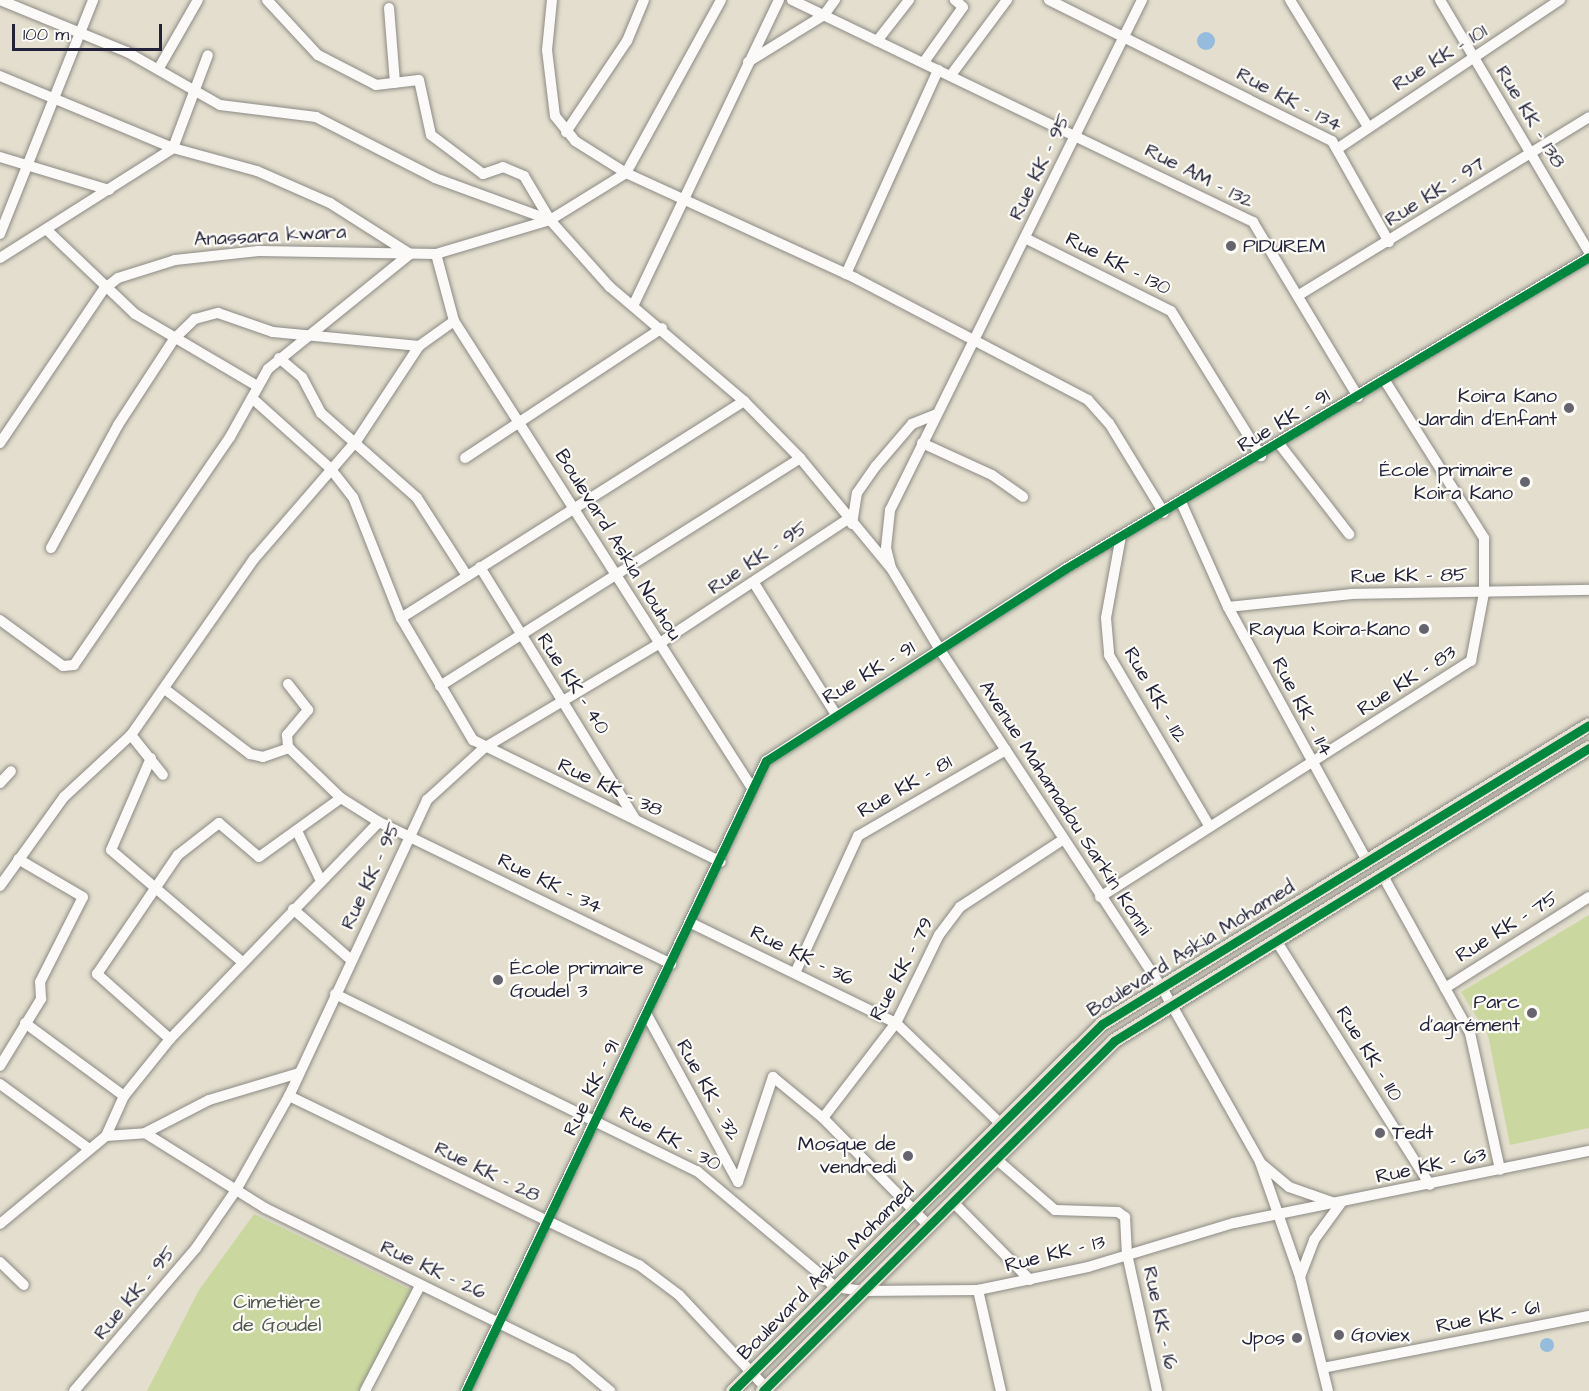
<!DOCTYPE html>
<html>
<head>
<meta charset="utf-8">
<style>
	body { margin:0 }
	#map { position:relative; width:1589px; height:1391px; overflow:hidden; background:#e3decd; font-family:"Architects Daughter",sans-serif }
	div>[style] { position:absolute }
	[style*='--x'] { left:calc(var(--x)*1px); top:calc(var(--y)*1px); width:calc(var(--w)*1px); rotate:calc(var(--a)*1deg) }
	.green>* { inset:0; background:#cad8a0 }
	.water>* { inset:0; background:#94bcdc }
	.round { border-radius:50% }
	.roads { filter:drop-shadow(0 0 2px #8c8a85) drop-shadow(0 0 2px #8c8a85) }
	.minor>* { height:10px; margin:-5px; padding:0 5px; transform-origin:5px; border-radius:5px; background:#fbfaf8 }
	.major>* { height:14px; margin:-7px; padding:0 7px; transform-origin:7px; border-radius:7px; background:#eae1d6 }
	.cycleway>* { height:9px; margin:-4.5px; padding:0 4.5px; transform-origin:4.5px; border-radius:4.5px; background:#00873e }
	.dots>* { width:16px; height:16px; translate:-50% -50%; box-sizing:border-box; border:3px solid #fdfcf7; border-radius:50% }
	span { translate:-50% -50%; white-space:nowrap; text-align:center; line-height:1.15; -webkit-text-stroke:4.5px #fdfcf7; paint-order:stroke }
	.street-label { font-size:20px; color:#22223b }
	.poi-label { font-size:20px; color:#22223b }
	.left { translate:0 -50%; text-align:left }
	.right { translate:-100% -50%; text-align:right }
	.park-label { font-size:20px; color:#4e574e }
	.scale { position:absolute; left:12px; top:24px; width:150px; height:27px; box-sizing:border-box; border:3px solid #22223b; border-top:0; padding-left:8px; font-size:18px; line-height:21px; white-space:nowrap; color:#22223b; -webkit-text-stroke:4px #fdfcf7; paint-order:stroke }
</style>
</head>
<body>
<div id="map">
	<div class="green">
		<i style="clip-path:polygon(1589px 915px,1589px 1128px,1510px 1145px,1488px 1035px,1461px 992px)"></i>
		<i style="clip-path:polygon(254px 1214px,413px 1291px,361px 1391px,147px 1391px,199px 1290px)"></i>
	</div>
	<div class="water">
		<i class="round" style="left:1197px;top:32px;width:18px;height:18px"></i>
		<i class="round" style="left:1540px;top:1338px;width:14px;height:14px"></i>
	</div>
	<div class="roads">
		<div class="minor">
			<i style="--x:0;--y:0;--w:137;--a:22.3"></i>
			<i style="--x:127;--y:52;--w:107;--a:29.7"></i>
			<i style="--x:220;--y:105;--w:97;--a:7.1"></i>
			<i style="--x:316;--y:117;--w:134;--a:27.1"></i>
			<i style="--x:435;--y:178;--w:122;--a:20.1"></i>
			<i style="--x:267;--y:0;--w:75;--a:47.2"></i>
			<i style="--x:318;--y:55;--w:65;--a:27.3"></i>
			<i style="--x:376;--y:85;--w:43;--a:-6.6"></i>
			<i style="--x:419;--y:80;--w:56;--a:77.7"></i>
			<i style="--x:431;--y:135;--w:65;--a:36.9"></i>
			<i style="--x:483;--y:174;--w:21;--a:-19"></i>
			<i style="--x:503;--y:167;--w:23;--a:23"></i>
			<i style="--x:524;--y:176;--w:51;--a:59.4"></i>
			<i style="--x:552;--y:0;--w:50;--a:95.7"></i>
			<i style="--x:547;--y:50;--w:66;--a:83.1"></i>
			<i style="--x:555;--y:116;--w:32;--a:51"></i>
			<i style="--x:575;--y:141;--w:60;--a:32.1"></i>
			<i style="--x:626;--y:173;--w:197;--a:-61.2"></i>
			<i style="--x:792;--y:0;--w:512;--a:25.71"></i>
			<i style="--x:1253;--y:222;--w:204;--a:59"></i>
			<i style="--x:1049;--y:0;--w:316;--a:26.5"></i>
			<i style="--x:1332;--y:141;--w:116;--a:60.6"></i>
			<i style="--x:1142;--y:0;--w:569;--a:116.29"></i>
			<i style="--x:890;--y:510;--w:38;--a:96"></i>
			<i style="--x:886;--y:548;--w:21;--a:76"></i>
			<i style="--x:891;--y:568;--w:96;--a:59.1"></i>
			<i style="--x:940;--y:650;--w:402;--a:56.7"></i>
			<i style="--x:1161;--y:986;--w:202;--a:60.6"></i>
			<i style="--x:1260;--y:1162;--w:122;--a:70.8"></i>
			<i style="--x:1300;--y:1277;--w:117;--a:76.2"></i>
			<i style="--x:1290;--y:0;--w:147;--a:58.4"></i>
			<i style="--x:1440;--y:0;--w:293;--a:59.4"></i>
			<i style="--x:389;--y:8;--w:75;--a:85.4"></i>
			<i style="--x:877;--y:41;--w:52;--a:-52"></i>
			<i style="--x:748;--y:62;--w:89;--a:-31.7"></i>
			<i style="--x:824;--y:15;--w:19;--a:-54"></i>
			<i style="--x:924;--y:62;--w:67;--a:-54.7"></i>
			<i style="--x:963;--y:7;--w:11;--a:-139"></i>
			<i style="--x:159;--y:68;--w:78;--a:-60.2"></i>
			<i style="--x:951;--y:75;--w:94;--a:-53.3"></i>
			<i style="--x:0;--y:76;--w:187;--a:22.6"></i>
			<i style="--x:173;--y:148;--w:87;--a:15.3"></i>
			<i style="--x:257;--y:171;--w:80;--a:23.7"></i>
			<i style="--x:330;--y:203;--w:95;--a:32.5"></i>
			<i style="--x:410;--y:254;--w:183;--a:141"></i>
			<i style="--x:268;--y:369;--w:78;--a:119.2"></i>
			<i style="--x:230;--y:437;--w:276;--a:124.4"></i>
			<i style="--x:74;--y:665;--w:11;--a:175"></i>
			<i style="--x:63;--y:666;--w:78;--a:-143.9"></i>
			<i style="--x:566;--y:132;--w:110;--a:-56.2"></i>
			<i style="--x:627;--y:41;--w:44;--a:-67.5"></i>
			<i style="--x:1340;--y:147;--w:265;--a:-33.8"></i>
			<i style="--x:0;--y:157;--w:114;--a:16.8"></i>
			<i style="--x:550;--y:220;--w:89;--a:-31.7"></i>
			<i style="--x:626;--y:173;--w:252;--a:24.6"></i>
			<i style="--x:855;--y:278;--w:263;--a:27.6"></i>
			<i style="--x:1088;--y:400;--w:31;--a:48"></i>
			<i style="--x:1109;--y:423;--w:105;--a:58.6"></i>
			<i style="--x:49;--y:232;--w:119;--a:43.6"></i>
			<i style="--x:135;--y:314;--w:142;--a:30.5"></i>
			<i style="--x:0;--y:234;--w:252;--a:-68.3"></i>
			<i style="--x:1025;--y:238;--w:163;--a:26.6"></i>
			<i style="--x:1171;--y:311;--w:171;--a:58.2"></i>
			<i style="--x:0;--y:258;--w:205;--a:-32.4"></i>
			<i style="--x:173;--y:148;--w:99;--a:-69.4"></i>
			<i style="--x:846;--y:274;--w:224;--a:-65.7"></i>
			<i style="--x:1299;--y:295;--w:340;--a:-31.5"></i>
			<i style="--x:633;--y:306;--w:339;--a:-64.5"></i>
			<i style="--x:279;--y:358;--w:30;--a:40"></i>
			<i style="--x:302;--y:377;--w:41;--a:62.2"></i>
			<i style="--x:321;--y:413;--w:128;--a:41.5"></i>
			<i style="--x:417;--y:498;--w:93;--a:57.3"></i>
			<i style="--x:252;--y:398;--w:105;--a:41.9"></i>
			<i style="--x:330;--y:468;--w:37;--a:52"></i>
			<i style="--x:353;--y:497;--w:130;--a:68.4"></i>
			<i style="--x:401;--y:618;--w:142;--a:59.5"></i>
			<i style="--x:473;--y:740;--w:276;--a:26.2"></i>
			<i style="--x:0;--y:443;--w:186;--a:-56"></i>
			<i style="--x:104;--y:289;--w:18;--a:-38"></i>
			<i style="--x:118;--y:278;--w:60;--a:-17.5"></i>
			<i style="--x:175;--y:260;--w:84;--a:-6.1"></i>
			<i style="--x:259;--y:251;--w:177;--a:1"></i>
			<i style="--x:922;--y:443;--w:77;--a:24.6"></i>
			<i style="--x:992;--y:475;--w:38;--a:35"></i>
			<i style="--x:1280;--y:445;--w:113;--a:52.2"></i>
			<i style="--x:465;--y:458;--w:236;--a:-33.4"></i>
			<i style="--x:1181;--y:502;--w:115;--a:65.9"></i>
			<i style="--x:1228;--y:607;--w:290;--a:61.3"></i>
			<i style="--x:852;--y:524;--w:31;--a:-81"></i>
			<i style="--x:857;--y:493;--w:33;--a:-55"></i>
			<i style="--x:876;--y:466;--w:55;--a:-49.4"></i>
			<i style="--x:912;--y:424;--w:27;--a:-22"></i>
			<i style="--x:1121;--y:536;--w:83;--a:100.4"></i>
			<i style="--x:1106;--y:618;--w:37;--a:85"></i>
			<i style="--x:1109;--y:655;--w:199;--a:59.6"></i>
			<i style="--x:51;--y:548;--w:140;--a:-61.4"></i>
			<i style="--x:118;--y:425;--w:103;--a:-56.9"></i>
			<i style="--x:174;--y:339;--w:29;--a:-44"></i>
			<i style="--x:195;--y:319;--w:24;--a:-15"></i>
			<i style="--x:218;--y:313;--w:58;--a:19.1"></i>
			<i style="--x:273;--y:332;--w:147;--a:5.5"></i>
			<i style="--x:480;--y:567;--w:296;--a:58.4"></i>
			<i style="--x:754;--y:583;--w:153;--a:58.1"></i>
			<i style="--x:1228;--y:607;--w:125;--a:-6"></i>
			<i style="--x:1352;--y:594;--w:237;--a:-1"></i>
			<i style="--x:401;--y:618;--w:406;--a:-32.3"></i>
			<i style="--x:288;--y:684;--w:33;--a:52"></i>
			<i style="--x:308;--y:710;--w:33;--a:130"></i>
			<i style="--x:287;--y:735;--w:12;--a:85"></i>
			<i style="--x:288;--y:747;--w:74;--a:43.9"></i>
			<i style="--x:341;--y:798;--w:45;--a:32.3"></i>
			<i style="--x:379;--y:822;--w:325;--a:25.9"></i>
			<i style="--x:440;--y:686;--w:426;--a:-32.3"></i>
			<i style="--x:166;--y:690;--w:106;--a:37.3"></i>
			<i style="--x:250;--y:754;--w:13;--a:13"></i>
			<i style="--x:263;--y:757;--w:28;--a:-19"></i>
			<i style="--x:131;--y:735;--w:51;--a:51.3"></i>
			<i style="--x:151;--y:758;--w:100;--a:113.5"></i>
			<i style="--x:111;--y:850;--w:171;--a:40.5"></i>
			<i style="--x:0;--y:783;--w:16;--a:-47"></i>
			<i style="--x:752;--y:788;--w:554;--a:-122.54"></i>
			<i style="--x:454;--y:321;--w:69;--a:-105"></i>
			<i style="--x:436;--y:254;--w:119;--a:-16.6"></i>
			<i style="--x:550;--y:220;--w:90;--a:48.2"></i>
			<i style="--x:610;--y:287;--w:176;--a:40.4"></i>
			<i style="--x:744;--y:401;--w:80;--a:45.5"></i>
			<i style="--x:800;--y:458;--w:141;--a:50.5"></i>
			<i style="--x:297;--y:831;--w:55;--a:64.4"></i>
			<i style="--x:1383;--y:876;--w:179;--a:61"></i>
			<i style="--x:1470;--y:1033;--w:140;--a:77.6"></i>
			<i style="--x:0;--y:886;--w:110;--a:-54.3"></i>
			<i style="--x:64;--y:797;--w:91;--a:-42.8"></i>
			<i style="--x:131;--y:735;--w:215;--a:-55.1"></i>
			<i style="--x:254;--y:559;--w:157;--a:-49.1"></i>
			<i style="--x:357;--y:440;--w:113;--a:-56.6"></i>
			<i style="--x:419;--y:346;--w:43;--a:-35.5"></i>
			<i style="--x:1100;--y:897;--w:440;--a:-32.5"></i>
			<i style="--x:1471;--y:661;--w:69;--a:-79.2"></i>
			<i style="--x:1484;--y:593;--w:55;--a:-90"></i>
			<i style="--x:1484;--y:538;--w:186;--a:-122.2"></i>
			<i style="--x:293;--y:909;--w:77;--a:41.3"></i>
			<i style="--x:691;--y:923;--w:228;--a:26"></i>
			<i style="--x:896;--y:1023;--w:144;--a:43.9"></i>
			<i style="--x:1277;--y:942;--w:287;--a:57.8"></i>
			<i style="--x:796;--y:971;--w:149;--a:-65.3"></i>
			<i style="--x:858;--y:836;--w:171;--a:-30.2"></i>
			<i style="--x:1445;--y:988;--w:170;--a:-32.3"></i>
			<i style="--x:335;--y:994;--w:403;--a:26.1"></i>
			<i style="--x:697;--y:1171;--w:180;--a:40"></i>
			<i style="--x:835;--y:1287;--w:27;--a:8"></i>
			<i style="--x:862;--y:1291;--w:116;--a:-0.5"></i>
			<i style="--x:978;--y:1290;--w:112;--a:-11.8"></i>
			<i style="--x:1088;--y:1267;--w:152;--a:-16.8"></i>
			<i style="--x:1234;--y:1223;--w:362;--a:-11.5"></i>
			<i style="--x:647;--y:1015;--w:190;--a:61.4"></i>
			<i style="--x:738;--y:1182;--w:111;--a:-71.6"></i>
			<i style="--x:773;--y:1077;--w:65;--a:39.4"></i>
			<i style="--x:823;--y:1118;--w:150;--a:45.5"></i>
			<i style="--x:25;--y:1023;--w:123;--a:36.4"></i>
			<i style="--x:170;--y:1039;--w:98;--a:-138.3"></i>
			<i style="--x:97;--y:974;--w:144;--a:-55.8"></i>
			<i style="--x:178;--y:855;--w:52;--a:-38"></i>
			<i style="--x:219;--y:823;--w:52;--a:40.4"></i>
			<i style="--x:259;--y:857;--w:101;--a:-35.7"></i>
			<i style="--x:0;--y:1066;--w:79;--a:-58.5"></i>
			<i style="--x:41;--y:999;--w:17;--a:-93"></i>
			<i style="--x:40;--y:982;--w:95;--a:-63.2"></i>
			<i style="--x:83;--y:897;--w:75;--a:-149.7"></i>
			<i style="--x:0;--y:1084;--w:110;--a:36.1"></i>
			<i style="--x:289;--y:1096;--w:389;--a:25.8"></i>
			<i style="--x:639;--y:1265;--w:50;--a:36.9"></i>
			<i style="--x:679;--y:1295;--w:127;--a:46.9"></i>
			<i style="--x:823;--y:1118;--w:120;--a:-52.5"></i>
			<i style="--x:896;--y:1023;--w:98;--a:-64"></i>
			<i style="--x:939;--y:935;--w:35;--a:-53"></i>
			<i style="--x:960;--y:907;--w:124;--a:-33.2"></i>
			<i style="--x:145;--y:1133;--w:142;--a:32"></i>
			<i style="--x:265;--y:1208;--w:342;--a:26.2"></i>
			<i style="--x:572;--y:1359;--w:50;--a:40.1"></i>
			<i style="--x:106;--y:1136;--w:44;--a:-65.8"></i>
			<i style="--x:124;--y:1096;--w:73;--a:-51.1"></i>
			<i style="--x:170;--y:1039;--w:301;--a:-46.1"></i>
			<i style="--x:995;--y:1158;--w:79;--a:40.9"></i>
			<i style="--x:1055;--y:1210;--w:63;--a:1.8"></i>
			<i style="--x:1118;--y:1212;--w:9;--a:36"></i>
			<i style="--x:1125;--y:1217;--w:37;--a:87"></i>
			<i style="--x:1127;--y:1254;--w:140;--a:77.6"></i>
			<i style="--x:1263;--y:1165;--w:34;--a:40"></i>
			<i style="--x:1289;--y:1187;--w:46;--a:19.2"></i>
			<i style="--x:952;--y:1201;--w:111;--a:45.4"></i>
			<i style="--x:0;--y:1224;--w:138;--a:-39.7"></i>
			<i style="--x:106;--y:1136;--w:39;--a:-4"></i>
			<i style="--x:145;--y:1133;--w:72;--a:-27.3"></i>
			<i style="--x:209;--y:1100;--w:94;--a:-16.7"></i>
			<i style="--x:0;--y:1262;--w:33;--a:44"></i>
			<i style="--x:1300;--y:1277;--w:40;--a:-69"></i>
			<i style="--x:1314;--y:1240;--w:46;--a:-53.9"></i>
			<i style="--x:978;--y:1290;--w:104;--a:77.2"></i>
			<i style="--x:1323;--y:1368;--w:271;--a:-11.1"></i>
			<i style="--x:74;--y:1391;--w:188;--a:-49.5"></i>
			<i style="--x:196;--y:1248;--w:70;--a:-55.4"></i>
			<i style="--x:236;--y:1190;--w:108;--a:-60.6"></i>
			<i style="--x:289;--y:1096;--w:327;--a:-65"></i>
			<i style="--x:427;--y:800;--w:77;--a:-42.4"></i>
			<i style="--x:484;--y:748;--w:205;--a:-30.8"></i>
			<i style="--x:660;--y:643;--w:225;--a:-33.4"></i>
			<i style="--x:365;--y:1391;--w:119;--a:-62.4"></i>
			<i style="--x:466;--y:1391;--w:698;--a:-64.54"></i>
			<i style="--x:766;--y:761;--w:355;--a:-32.7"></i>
			<i style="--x:1065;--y:569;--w:610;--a:-30.77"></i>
		</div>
		<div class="major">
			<i style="--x:733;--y:1391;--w:520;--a:-44.84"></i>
			<i style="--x:1102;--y:1024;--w:571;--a:-31.55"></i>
			<i style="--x:763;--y:1391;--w:496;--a:-44.9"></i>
			<i style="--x:1114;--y:1041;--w:558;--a:-31.67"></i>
		</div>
	</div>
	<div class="cycleway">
		<i style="--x:466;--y:1391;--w:698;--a:-64.54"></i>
		<i style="--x:766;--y:761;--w:355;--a:-32.7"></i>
		<i style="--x:1065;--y:569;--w:610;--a:-30.77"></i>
		<i style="--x:733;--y:1391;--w:520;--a:-44.84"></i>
		<i style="--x:1102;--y:1024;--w:571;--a:-31.55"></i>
		<i style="--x:763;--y:1391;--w:496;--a:-44.9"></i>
		<i style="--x:1114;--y:1041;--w:558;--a:-31.67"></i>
	</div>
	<div class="dots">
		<i style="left:1231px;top:246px;background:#66646e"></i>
		<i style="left:1569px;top:408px;background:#66646e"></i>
		<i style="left:1525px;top:482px;background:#66646e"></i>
		<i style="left:1424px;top:629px;background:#66646e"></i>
		<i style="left:498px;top:980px;background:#66646e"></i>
		<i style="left:1532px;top:1013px;background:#66646e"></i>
		<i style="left:1380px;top:1133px;background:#66646e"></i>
		<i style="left:908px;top:1156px;background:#66646e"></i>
		<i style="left:1339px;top:1335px;background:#66646e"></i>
		<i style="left:1297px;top:1338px;background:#66646e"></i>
	</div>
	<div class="street-label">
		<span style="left:1440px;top:58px;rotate:-32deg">Rue KK - 101</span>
		<span style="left:1289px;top:100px;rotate:28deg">Rue KK - 134</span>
		<span style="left:1530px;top:117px;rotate:59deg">Rue KK - 138</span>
		<span style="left:1040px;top:167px;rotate:-64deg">Rue KK - 95</span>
		<span style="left:1199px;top:176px;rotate:27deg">Rue AM - 132</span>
		<span style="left:1435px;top:192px;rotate:-32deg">Rue KK - 97</span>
		<span style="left:270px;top:236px;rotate:-3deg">Anassara kwara</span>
		<span style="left:1118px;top:264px;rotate:27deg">Rue KK - 130</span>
		<span style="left:1284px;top:421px;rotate:-31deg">Rue KK - 91</span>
		<span style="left:618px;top:545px;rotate:58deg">Boulevard Askia Nouhou</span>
		<span style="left:758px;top:558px;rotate:-34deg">Rue KK - 95</span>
		<span style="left:1409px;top:576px;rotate:-1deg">Rue KK - 85</span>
		<span style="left:869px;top:673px;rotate:-31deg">Rue KK - 91</span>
		<span style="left:1407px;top:681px;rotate:-33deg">Rue KK - 83</span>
		<span style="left:573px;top:684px;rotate:57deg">Rue KK - 40</span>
		<span style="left:1155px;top:695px;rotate:60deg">Rue KK - 112</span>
		<span style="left:1302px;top:707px;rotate:62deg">Rue KK - 114</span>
		<span style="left:905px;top:787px;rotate:-30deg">Rue KK - 81</span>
		<span style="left:610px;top:788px;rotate:25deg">Rue KK - 38</span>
		<span style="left:1065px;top:808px;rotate:57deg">Avenue Mahamadou Sarkin Konni</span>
		<span style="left:371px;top:876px;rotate:-65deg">Rue KK - 95</span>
		<span style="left:550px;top:884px;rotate:26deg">Rue KK - 34</span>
		<span style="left:1507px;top:927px;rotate:-32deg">Rue KK - 75</span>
		<span style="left:1191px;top:949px;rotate:-32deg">Boulevard Askia Mohamed</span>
		<span style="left:802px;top:956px;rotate:26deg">Rue KK - 36</span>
		<span style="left:902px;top:969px;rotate:-62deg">Rue KK - 79</span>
		<span style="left:1369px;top:1054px;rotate:58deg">Rue KK - 110</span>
		<span style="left:592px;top:1088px;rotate:-64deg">Rue KK - 91</span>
		<span style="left:708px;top:1090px;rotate:61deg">Rue KK - 32</span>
		<span style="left:670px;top:1139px;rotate:29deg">Rue KK - 30</span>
		<span style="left:1431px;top:1166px;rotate:-12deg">Rue KK - 63</span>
		<span style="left:487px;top:1172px;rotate:26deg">Rue KK - 28</span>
		<span style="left:1055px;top:1254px;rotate:-14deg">Rue KK - 13</span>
		<span style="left:433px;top:1270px;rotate:25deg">Rue KK - 26</span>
		<span style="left:826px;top:1272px;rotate:-45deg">Boulevard Askia Mohamed</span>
		<span style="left:135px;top:1293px;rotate:-50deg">Rue KK - 95</span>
		<span style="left:1488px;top:1317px;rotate:-11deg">Rue KK - 61</span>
		<span style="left:1160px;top:1318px;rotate:78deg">Rue KK - 16</span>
	</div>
	<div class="poi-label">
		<span class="left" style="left:1243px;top:246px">PIDUREM</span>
		<span class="right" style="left:1557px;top:408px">Koira Kano<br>Jardin d'Enfant</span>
		<span class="right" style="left:1513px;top:482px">École primaire<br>Koira Kano</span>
		<span class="right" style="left:1410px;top:629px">Rayua Koira-Kano</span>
		<span class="left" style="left:510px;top:980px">École primaire<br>Goudel 3</span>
		<span class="right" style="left:1520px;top:1014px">Parc<br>d'agrément</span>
		<span class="left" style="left:1392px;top:1133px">Tedt</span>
		<span class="right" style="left:896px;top:1156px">Mosque de<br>vendredi</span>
		<span class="left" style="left:1351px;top:1335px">Goviex</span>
		<span class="right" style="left:1285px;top:1338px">Jpos</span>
	</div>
	<div class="park-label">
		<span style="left:277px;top:1314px">Cimetière<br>de Goudel</span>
	</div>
	<div class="scale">100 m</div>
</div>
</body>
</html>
